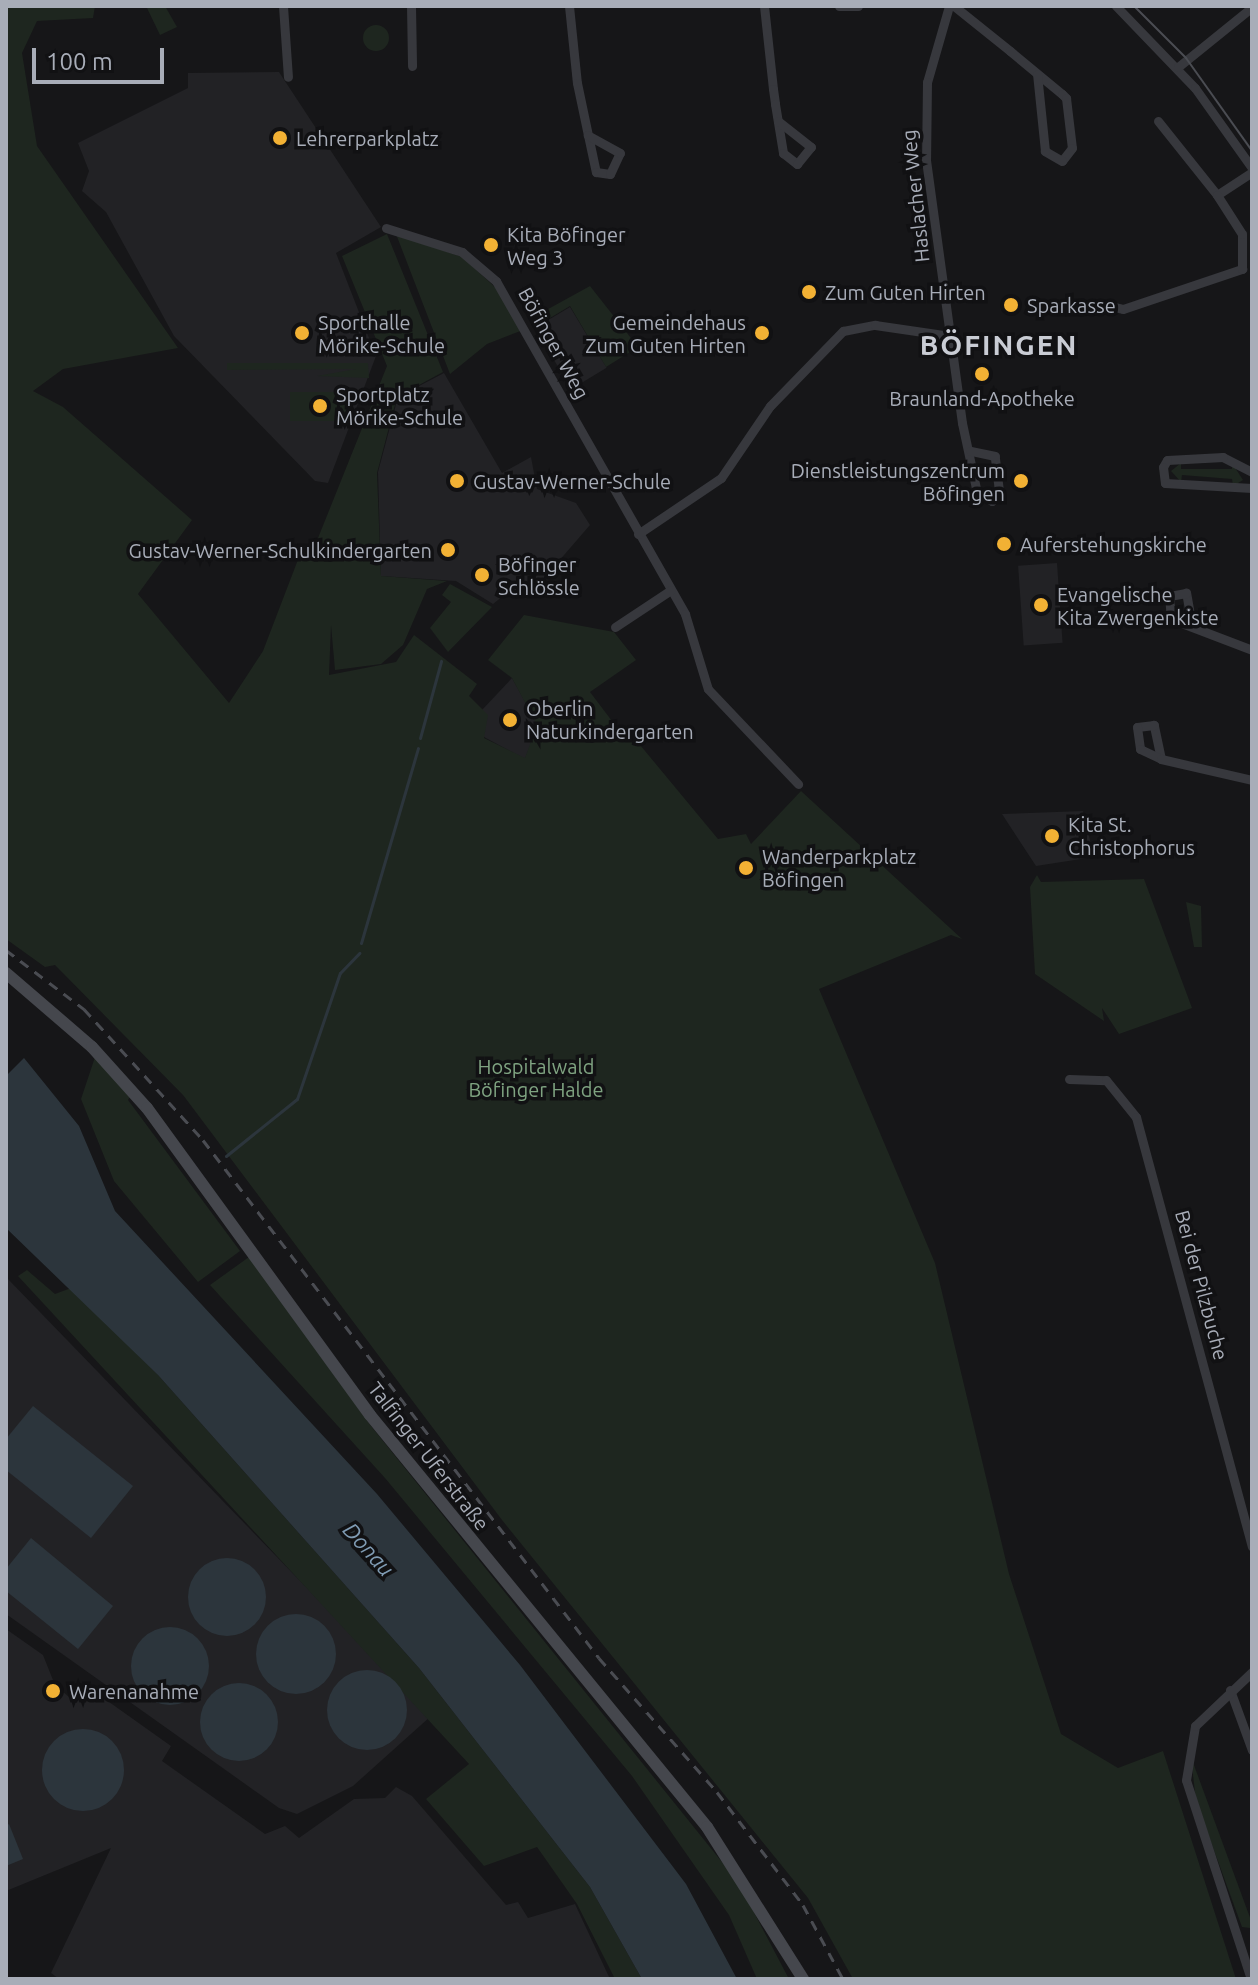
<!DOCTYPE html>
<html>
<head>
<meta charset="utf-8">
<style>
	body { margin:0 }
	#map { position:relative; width:1258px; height:1985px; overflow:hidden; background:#161618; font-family:Ubuntu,sans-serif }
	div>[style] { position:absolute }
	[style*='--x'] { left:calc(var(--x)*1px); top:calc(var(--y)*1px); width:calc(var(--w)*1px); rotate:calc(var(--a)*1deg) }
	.built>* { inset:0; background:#222225; transform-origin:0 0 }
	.green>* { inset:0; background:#1e261f; transform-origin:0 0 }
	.round { border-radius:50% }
	.water>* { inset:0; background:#2c353c }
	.stream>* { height:3px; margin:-1.5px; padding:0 1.5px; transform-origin:1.5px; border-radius:1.5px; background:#2c353c }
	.street>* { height:9px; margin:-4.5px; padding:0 4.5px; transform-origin:4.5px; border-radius:4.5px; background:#37383d }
	.secondary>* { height:12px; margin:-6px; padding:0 6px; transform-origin:6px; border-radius:6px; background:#45474d }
	.tram>* { height:2px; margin:-1px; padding:0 1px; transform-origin:1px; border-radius:1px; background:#4a4c52 }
	.rail>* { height:3px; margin-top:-1.5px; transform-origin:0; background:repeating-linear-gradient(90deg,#4a4c52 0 10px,transparent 0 18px) }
	.dots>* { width:22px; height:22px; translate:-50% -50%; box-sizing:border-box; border:4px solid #111113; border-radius:50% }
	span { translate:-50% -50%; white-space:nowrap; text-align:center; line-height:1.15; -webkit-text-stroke:7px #111113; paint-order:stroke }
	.poi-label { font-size:20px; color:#a8adb8 }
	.left { translate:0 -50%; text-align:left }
	.right { translate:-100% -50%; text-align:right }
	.street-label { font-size:20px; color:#a8adb8 }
	.park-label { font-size:20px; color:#7fa381 }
	.water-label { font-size:22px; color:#7f9bb3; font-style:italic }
	.district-label { font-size:28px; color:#c9ccd4; font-weight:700; letter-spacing:2px }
	.frame { position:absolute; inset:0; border:8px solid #a8adb8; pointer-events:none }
	.scale { position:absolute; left:32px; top:48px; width:132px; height:36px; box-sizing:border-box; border:4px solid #a8adb8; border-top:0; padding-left:10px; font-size:24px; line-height:28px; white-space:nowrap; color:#a8adb8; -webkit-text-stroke:6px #111113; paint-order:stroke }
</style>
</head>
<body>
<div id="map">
	<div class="built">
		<i style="clip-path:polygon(279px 72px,381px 227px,336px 253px,376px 356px,328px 483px,315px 481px,174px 336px,106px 212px,82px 191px,89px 171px,78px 143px,188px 88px,188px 73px)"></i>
		<i style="left:570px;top:307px;width:71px;height:41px;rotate:59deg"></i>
		<i style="clip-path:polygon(444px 373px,502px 473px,531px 457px,537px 489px,576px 503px,590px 525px,526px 599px,508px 592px,493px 604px,456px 581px,381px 576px,378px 472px,398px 397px)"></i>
		<i style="left:1057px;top:563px;width:80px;height:39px;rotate:86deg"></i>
		<i style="clip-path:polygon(512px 678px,538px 725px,525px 759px,484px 737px,482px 710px)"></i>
		<i style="clip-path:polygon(1083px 811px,1094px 857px,1036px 866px,1002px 814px)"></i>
		<i style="clip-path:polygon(7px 1278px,431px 1716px,353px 1786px,297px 1814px,279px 1808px,6px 1614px)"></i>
		<i style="clip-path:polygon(6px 1629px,43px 1655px,55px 1685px,76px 1703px,88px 1687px,171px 1746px,162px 1761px,265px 1834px,285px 1826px,299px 1838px,354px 1799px,385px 1798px,396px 1787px,412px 1796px,506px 1905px,518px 1902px,528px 1918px,575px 1904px,610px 1979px,59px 1979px,51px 1973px,111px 1848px,6px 1891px)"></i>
	</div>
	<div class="green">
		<i style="clip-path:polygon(6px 6px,95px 6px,93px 18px,37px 21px,22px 53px,37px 146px,178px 348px,63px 369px,33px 391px,63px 407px,192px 520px,138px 594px,229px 703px,263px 651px,299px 557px,318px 559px,314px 548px,387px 366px,342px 256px,387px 234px,443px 372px,397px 397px,377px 473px,381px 576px,447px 581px,427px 589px,403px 645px,381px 664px,335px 670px,331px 625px,329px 675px,396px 662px,414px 635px,477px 684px,469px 696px,488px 715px,484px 738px,525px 758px,537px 725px,512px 678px,488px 660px,524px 615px,614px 632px,636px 660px,590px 692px,612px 721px,607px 726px,615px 736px,626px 728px,718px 839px,746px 834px,751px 844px,801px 791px,962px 939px,951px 935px,819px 989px,935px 1263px,1009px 1574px,1061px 1734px,1118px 1768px,1163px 1751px,1236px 1979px,853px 1979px,808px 1898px,502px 1520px,183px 1095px,55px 965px,45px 967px,6px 939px)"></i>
		<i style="clip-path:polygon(165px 6px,177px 27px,160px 35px,147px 8px)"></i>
		<i class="round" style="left:363px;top:25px;width:26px;height:26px"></i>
		<i style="clip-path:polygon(396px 234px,462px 257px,497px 289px,523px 330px,487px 344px,450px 374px)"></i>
		<i style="clip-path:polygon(590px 286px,638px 347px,606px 367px,570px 306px,535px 327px,530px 319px)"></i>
		<i style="clip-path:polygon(227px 363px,368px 363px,369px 378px,317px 376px,356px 369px,227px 370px)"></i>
		<i style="left:290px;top:392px;width:59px;height:29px"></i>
		<i style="clip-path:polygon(1181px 463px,1181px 469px,1232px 469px,1232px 463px,1243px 480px,1233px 486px,1232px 479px,1182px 475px,1181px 482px,1171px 471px)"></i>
		<i style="clip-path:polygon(450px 584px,492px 607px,448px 652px,430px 628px,451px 602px,442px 595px)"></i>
		<i style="clip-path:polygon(1037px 875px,1041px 882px,1144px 879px,1192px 1008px,1119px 1034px,1102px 1008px,1104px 1021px,1035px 974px,1030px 887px)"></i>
		<i style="clip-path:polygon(1186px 902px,1201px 906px,1202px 947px,1194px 947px)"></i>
		<i style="clip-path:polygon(95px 1057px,131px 1095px,128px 1100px,240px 1251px,198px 1282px,114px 1181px,81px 1099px)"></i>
		<i style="clip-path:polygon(249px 1257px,371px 1426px,738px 1882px,789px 1979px,757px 1979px,729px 1915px,632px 1776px,385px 1478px,210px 1285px)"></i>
		<i style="clip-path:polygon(27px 1270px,55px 1294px,71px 1288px,158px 1375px,419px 1668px,590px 1887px,642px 1979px,615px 1979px,577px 1904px,537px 1847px,484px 1866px,426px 1799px,469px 1764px,18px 1276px)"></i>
		<i style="clip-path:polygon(1191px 1757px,1252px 1923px,1250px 1928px,1242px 1927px,1196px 1801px)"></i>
	</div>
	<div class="water">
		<i style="clip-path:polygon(24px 1058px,79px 1126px,115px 1211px,377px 1494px,520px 1665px,686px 1884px,737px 1979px,642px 1979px,590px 1887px,419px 1668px,158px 1375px,6px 1228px,6px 1076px)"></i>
		<i style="clip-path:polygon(33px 1406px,133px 1486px,91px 1538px,6px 1470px,6px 1439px)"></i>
		<i style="clip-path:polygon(31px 1538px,113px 1606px,78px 1649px,6px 1591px,6px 1569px)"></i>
		<i class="round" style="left:188px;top:1558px;width:78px;height:78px"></i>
		<i class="round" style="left:256px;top:1614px;width:80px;height:80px"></i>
		<i class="round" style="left:131px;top:1627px;width:78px;height:78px"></i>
		<i class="round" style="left:327px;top:1670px;width:80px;height:80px"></i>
		<i class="round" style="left:200px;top:1683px;width:78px;height:78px"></i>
		<i class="round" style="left:42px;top:1729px;width:82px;height:82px"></i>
		<i style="clip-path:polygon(9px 1824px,23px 1859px,6px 1866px,6px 1826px)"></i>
	</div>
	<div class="stream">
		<i style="--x:420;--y:738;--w:80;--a:-74.7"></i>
		<i style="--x:361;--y:943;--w:203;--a:-73.7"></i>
		<i style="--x:226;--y:1156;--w:91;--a:-38.8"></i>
		<i style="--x:297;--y:1099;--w:133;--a:-71.2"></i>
		<i style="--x:340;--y:973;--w:28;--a:-46"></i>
	</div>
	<div class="street">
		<i style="--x:283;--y:6;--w:71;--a:86"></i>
		<i style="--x:411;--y:6;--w:60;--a:89"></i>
		<i style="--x:569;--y:6;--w:77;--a:84.1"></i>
		<i style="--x:577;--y:83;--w:53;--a:78.1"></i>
		<i style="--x:588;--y:135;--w:38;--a:78"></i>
		<i style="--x:596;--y:172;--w:14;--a:8"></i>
		<i style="--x:610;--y:174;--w:23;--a:-65"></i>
		<i style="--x:620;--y:153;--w:37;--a:-151"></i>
		<i style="--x:764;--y:6;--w:83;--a:83.8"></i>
		<i style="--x:773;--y:89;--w:15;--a:82"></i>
		<i style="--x:775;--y:104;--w:50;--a:80.7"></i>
		<i style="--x:783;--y:153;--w:18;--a:38"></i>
		<i style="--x:797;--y:164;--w:22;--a:-51"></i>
		<i style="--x:811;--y:147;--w:42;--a:-141.8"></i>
		<i style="--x:839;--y:6;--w:19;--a:0"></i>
		<i style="--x:949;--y:6;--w:79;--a:106.1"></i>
		<i style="--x:927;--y:82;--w:78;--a:90.7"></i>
		<i style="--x:926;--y:160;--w:265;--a:82.2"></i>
		<i style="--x:962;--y:423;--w:72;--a:77.9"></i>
		<i style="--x:977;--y:493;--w:17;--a:28"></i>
		<i style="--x:992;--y:501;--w:12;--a:-55"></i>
		<i style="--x:999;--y:491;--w:35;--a:-97"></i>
		<i style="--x:995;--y:456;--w:25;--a:-168"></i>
		<i style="--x:954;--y:6;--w:72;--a:38.8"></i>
		<i style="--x:1010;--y:51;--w:67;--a:39.6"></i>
		<i style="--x:1062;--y:94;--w:6;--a:45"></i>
		<i style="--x:1066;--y:98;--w:50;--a:83.2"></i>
		<i style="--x:1072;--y:148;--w:16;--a:128"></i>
		<i style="--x:1062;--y:161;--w:20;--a:-150"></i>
		<i style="--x:1045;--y:151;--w:77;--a:-95.9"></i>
		<i style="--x:1116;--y:6;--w:114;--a:46.1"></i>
		<i style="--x:1195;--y:88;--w:98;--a:54.5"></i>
		<i style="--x:1178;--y:67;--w:95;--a:-39"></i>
		<i style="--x:1158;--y:121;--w:95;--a:51.4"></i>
		<i style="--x:1217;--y:195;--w:42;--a:-33.3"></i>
		<i style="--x:386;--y:228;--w:80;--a:17.5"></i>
		<i style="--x:462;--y:252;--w:45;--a:40.5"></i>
		<i style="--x:496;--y:281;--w:383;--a:60.4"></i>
		<i style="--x:685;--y:614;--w:78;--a:73"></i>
		<i style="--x:708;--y:689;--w:131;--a:46.5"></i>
		<i style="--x:1106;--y:305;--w:17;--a:13"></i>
		<i style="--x:1123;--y:309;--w:126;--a:-18.6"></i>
		<i style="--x:1242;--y:269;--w:35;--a:-90"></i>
		<i style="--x:1242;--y:234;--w:46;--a:-122.7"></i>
		<i style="--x:1252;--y:472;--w:33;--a:-153"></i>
		<i style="--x:1223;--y:457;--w:56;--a:176.9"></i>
		<i style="--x:1167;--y:460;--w:8;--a:120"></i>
		<i style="--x:1163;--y:467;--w:16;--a:83"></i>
		<i style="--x:1165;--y:483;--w:87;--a:3.3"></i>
		<i style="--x:638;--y:534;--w:100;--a:-34"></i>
		<i style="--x:721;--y:478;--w:87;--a:-55.8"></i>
		<i style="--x:770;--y:406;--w:105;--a:-45.8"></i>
		<i style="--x:843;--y:331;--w:33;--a:-11"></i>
		<i style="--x:875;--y:325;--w:76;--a:8.3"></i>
		<i style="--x:1192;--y:626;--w:34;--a:-100"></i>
		<i style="--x:1186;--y:593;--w:17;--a:170"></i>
		<i style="--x:1169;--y:596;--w:23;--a:85"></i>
		<i style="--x:1171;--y:619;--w:87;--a:20.9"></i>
		<i style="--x:615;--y:627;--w:67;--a:-33.5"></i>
		<i style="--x:1161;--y:759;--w:35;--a:-102"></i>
		<i style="--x:1154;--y:725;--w:17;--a:173"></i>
		<i style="--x:1137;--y:727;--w:22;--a:82"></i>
		<i style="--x:1140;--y:749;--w:23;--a:25"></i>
		<i style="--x:1161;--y:759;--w:93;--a:13"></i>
		<i style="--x:1069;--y:1079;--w:37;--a:2"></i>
		<i style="--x:1106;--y:1080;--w:48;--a:51"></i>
		<i style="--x:1136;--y:1117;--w:445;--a:74.9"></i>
		<i style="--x:1230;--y:1690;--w:64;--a:69.9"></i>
		<i style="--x:1251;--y:1979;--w:209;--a:-108.1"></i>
		<i style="--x:1186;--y:1780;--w:55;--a:-80.5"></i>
		<i style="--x:1195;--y:1726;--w:79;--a:-43.5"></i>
	</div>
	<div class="secondary">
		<i style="--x:6;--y:973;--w:113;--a:40.7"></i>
		<i style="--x:92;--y:1047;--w:82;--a:48"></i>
		<i style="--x:147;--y:1108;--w:379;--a:54"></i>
		<i style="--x:370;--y:1415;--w:532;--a:50.72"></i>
		<i style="--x:707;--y:1827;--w:180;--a:57.7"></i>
	</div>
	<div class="tram">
		<i style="--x:1134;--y:6;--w:74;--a:45"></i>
		<i style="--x:1186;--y:58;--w:114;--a:54.6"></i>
	</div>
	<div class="rail">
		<i style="--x:6;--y:950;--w:98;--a:37.1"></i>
		<i style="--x:84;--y:1009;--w:177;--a:47.7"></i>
		<i style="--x:203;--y:1140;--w:652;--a:52.6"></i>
		<i style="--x:599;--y:1658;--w:179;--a:48.6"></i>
		<i style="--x:717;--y:1792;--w:142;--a:52.7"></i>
		<i style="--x:803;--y:1905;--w:84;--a:61.6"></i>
	</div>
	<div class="dots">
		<i style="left:280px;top:138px;background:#f2b134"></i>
		<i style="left:491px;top:245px;background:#f2b134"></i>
		<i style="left:809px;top:292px;background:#f2b134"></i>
		<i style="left:1011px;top:305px;background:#f2b134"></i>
		<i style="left:302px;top:333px;background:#f2b134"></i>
		<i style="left:762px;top:333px;background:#f2b134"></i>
		<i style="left:982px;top:374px;background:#f2b134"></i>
		<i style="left:320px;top:406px;background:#f2b134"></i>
		<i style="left:457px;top:481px;background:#f2b134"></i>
		<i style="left:1021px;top:481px;background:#f2b134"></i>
		<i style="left:1004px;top:544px;background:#f2b134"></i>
		<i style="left:448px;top:550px;background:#f2b134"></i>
		<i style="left:482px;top:575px;background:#f2b134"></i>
		<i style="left:1041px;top:605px;background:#f2b134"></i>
		<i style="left:510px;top:720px;background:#f2b134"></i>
		<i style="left:1052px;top:836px;background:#f2b134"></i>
		<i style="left:746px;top:868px;background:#f2b134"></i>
		<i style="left:53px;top:1691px;background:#f2b134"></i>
	</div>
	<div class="poi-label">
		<span class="left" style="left:296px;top:138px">Lehrerparkplatz</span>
		<span class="left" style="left:507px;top:246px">Kita Böfinger<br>Weg 3</span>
		<span class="left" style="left:825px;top:292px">Zum Guten Hirten</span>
		<span class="left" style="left:1027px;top:305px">Sparkasse</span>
		<span class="left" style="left:318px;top:334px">Sporthalle<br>Mörike-Schule</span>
		<span class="right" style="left:746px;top:334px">Gemeindehaus<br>Zum Guten Hirten</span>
		<span class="left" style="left:336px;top:406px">Sportplatz<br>Mörike-Schule</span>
		<span style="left:982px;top:398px">Braunland-Apotheke</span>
		<span class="right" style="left:1005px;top:482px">Dienstleistungszentrum<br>Böfingen</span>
		<span class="left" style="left:473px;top:481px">Gustav-Werner-Schule</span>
		<span class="left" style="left:1020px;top:544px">Auferstehungskirche</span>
		<span class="right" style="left:432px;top:550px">Gustav-Werner-Schulkindergarten</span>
		<span class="left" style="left:498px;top:576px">Böfinger<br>Schlössle</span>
		<span class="left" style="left:1057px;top:606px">Evangelische<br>Kita Zwergenkiste</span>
		<span class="left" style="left:526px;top:720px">Oberlin<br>Naturkindergarten</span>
		<span class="left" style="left:1068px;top:836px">Kita St.<br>Christophorus</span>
		<span class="left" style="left:762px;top:868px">Wanderparkplatz<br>Böfingen</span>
		<span class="left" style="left:69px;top:1691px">Warenanahme</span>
	</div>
	<div class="street-label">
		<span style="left:915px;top:196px;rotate:-96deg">Haslacher Weg</span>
		<span style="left:554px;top:343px;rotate:61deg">Böfinger Weg</span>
		<span style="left:1202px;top:1285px;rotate:75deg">Bei der Pilzbuche</span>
		<span style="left:429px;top:1456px;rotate:52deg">Talfinger Uferstraße</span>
	</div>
	<div class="park-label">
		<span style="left:536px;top:1078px">Hospitalwald<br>Böfinger Halde</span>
	</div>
	<div class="water-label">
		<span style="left:369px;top:1549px;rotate:48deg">Donau</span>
	</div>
	<div class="district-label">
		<span style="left:999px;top:345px">BÖFINGEN</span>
	</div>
	<div class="frame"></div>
	<div class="scale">100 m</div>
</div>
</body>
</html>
